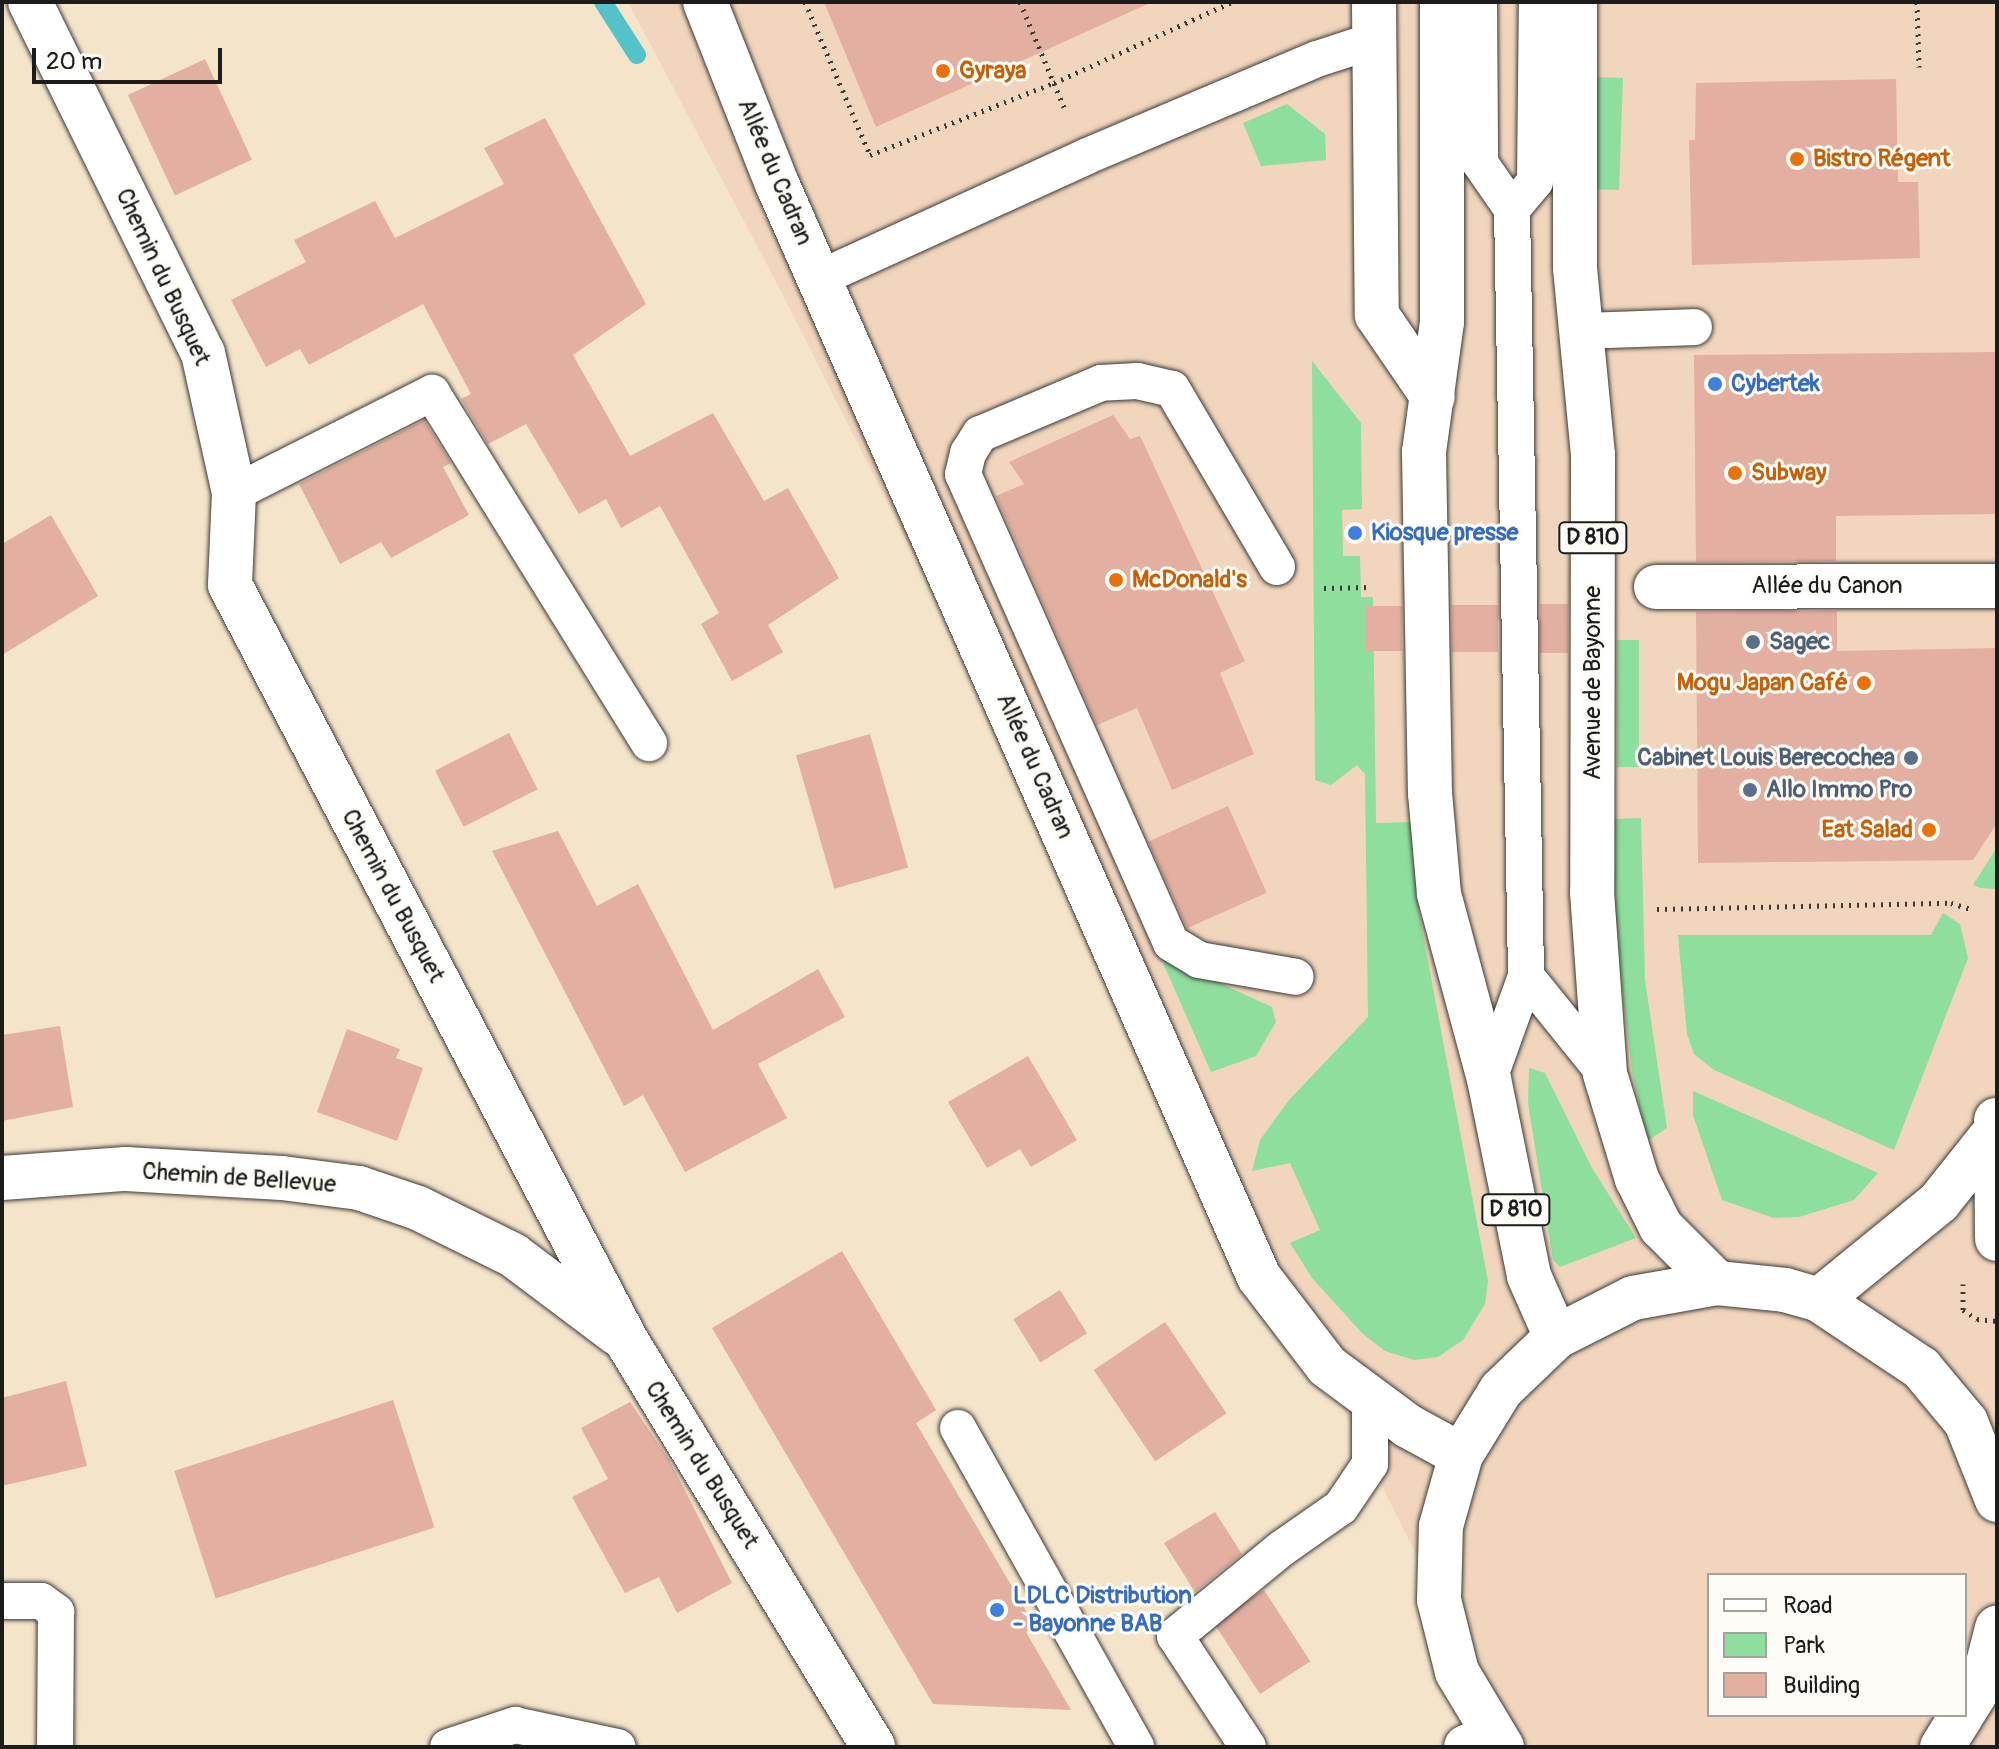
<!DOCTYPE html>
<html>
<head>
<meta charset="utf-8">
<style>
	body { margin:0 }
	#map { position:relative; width:1999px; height:1749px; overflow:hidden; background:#f4e4ca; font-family:Pangolin,sans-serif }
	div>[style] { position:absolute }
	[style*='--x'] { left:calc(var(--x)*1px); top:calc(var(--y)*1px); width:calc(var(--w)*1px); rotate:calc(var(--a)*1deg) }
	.built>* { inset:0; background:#f1d5bd }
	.green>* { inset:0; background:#8ede9e; transform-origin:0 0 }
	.stream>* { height:18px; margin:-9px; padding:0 9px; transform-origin:9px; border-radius:9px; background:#54c2c9 }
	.building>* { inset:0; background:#e3afa1; transform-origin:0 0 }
	.path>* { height:5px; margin-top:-2.5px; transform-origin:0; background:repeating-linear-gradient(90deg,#3c3a36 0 2px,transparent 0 8px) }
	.roads { filter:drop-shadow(0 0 2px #3c3a36) drop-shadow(0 0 2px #3c3a36) }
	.service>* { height:36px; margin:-18px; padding:0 18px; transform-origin:18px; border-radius:18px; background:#fff }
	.pedestrian>* { height:44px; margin:-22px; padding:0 22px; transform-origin:22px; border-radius:22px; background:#fff }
	.minor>* { height:44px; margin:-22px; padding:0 22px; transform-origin:22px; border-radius:22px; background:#fff }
	.tertiary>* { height:44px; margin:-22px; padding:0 22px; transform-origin:22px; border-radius:22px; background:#fff }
	.primary>* { height:44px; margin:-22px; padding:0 22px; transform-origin:22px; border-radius:22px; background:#fff }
	.dots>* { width:22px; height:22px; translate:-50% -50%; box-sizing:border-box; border:4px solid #fdfcf7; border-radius:50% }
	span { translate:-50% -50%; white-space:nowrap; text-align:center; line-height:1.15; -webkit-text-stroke:6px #fdfcf7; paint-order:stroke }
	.shield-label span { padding:2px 6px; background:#fdfcf7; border:2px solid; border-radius:6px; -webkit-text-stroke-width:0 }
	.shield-label { font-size:22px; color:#1c1c1c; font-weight:700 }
	.food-label { font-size:24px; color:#c56008; font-weight:700 }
	.left { translate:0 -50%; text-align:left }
	.right { translate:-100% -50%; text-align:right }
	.street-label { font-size:24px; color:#1c1c1c }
	.shop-label { font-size:24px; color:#366cbe; font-weight:700 }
	.service-label { font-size:24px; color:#4e5e75; font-weight:700 }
	.frame { position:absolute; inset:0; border:4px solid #1c1c1c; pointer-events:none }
	.legend { position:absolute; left:1707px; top:1573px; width:260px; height:144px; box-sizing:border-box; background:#fdfcf7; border:2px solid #a3a29f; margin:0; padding:10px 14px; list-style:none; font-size:24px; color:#1c1c1c }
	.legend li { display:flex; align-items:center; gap:16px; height:40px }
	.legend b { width:40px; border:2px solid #a3a29f }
	.scale { position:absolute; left:32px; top:48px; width:190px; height:36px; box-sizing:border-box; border:4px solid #1c1c1c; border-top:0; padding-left:10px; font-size:24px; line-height:28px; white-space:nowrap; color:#1c1c1c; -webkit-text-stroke:6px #fdfcf7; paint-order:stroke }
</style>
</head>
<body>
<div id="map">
	<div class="built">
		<i style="clip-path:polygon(evenodd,628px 2px,1997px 2px,1997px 1747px,1513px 1747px,781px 291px,628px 2px,1709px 1575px,1965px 1575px,1965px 1715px,1709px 1715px,1709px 1575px)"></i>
	</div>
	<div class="green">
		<i style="left:1595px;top:77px;width:28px;height:112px;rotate:2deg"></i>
		<i style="clip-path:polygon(1287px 104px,1325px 134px,1326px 160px,1261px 166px,1243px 123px)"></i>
		<i style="clip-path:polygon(1312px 361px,1361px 423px,1362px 509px,1342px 510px,1343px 556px,1360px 556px,1361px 597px,1373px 597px,1376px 823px,1412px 822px,1419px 913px,1488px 1281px,1485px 1304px,1463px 1340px,1438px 1357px,1414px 1360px,1385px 1351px,1363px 1334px,1312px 1278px,1290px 1243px,1320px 1230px,1290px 1163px,1252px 1171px,1260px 1140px,1289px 1100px,1368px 1017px,1365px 774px,1357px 765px,1331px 785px,1315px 780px)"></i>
		<i style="left:1639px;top:640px;width:127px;height:22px;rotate:90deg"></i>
		<i style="clip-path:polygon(1641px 818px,1645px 980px,1667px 1128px,1647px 1141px,1632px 1071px,1615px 929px,1615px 819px)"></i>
		<i style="clip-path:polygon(1997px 847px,1997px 889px,1980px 888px,1973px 885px)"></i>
		<i style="clip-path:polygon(1943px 913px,1960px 924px,1968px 958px,1894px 1150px,1714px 1070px,1694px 1054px,1687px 1034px,1678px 935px,1931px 935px)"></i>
		<i style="clip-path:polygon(1160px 956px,1272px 1007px,1276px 1022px,1256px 1056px,1211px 1072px)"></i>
		<i style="clip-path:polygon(1529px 1068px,1545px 1073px,1592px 1168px,1636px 1238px,1560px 1267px,1553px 1260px,1528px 1103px)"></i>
		<i style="clip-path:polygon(1693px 1091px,1878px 1173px,1854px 1200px,1799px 1217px,1774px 1218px,1722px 1200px,1693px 1115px)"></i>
	</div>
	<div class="stream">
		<i style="--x:603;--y:2;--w:63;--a:57.3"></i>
	</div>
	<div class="building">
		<i style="clip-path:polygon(824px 2px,1152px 2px,876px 127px)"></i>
		<i style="left:205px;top:59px;width:111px;height:85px;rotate:65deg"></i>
		<i style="clip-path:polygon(1896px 79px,1898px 182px,1918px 182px,1920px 258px,1692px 265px,1689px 140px,1695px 140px,1696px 83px)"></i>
		<i style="clip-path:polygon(545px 118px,646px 304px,573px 355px,630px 456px,713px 413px,764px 501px,788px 488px,839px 578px,768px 625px,783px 652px,732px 681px,701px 624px,719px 613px,660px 506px,621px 528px,606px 499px,579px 514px,526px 424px,488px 444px,461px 399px,471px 394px,423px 304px,309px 365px,300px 349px,266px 367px,231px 300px,306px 262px,294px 240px,375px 201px,395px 238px,504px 184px,484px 148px)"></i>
		<i style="clip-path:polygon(1997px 352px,1997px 514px,1836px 516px,1836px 561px,1696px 562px,1694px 355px)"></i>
		<i style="clip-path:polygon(1113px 415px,1130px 439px,1140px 436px,1245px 661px,1220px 673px,1254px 754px,1172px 790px,1137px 708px,1097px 725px,996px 496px,1024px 484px,1009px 462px)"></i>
		<i style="clip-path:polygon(424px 420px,451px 463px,443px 467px,469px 515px,391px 558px,381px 542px,340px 564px,299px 484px)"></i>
		<i style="clip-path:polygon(51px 515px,98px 596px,2px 655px,2px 544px)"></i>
		<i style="left:1540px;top:604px;width:28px;height:49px"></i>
		<i style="left:1452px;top:605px;width:46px;height:47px"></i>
		<i style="left:1366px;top:606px;width:36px;height:45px"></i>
		<i style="clip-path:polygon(1837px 611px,1837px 651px,1997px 648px,1997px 823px,1973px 860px,1698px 863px,1696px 612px)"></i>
		<i style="left:509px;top:733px;width:63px;height:83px;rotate:63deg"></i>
		<i style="left:870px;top:734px;width:139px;height:77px;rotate:74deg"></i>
		<i style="left:1228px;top:806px;width:95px;height:87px;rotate:66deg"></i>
		<i style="clip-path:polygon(558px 831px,597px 906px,638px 884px,713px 1030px,818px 969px,845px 1017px,758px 1064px,787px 1118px,685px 1172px,643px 1095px,624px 1106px,492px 851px)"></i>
		<i style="clip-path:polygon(60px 1026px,73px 1107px,2px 1121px,2px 1035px)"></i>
		<i style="clip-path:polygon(347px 1029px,400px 1049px,396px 1058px,423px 1068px,397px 1141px,317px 1112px)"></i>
		<i style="clip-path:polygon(1028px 1056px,1077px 1140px,1031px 1167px,1020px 1149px,987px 1168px,948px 1102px)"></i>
		<i style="clip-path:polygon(842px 1251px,936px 1410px,916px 1423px,1035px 1626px,1026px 1632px,1071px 1710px,933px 1704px,712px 1328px)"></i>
		<i style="left:1060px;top:1290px;width:51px;height:55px;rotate:58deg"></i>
		<i style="left:1165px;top:1322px;width:110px;height:86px;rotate:56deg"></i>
		<i style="clip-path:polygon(66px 1381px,87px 1466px,2px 1486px,2px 1398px)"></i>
		<i style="left:393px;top:1400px;width:134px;height:230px;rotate:72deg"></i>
		<i style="clip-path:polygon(630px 1402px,670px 1461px,732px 1583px,677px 1613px,659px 1577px,625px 1593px,572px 1497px,608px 1479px,581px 1428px)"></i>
		<i style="clip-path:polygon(1215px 1512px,1242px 1554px,1195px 1592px,1164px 1543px)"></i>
		<i style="left:1264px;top:1590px;width:85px;height:60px;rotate:57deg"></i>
	</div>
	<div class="path">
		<i style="--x:805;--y:2;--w:166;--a:67"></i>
		<i style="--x:870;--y:155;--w:198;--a:-21.4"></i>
		<i style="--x:1054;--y:83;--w:196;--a:-24.5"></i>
		<i style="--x:1020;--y:2;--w:119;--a:67.3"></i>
		<i style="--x:1917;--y:2;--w:65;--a:88.2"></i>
		<i style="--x:1324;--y:588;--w:46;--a:-1.2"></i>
		<i style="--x:1657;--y:909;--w:294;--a:-1.2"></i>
		<i style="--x:1951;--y:903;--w:21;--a:17"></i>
		<i style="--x:1963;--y:1284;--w:26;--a:90"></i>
		<i style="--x:1963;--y:1310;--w:17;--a:33"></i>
		<i style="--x:1977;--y:1319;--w:20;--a:6"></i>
	</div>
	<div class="roads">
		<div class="service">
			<i style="--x:1479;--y:2;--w:161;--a:89.6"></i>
			<i style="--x:1480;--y:163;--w:56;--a:55.2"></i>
			<i style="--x:1512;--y:209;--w:767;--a:88.95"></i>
			<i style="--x:1526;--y:976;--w:109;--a:109.8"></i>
			<i style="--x:1512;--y:209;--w:35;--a:-50"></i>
			<i style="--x:1535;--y:182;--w:180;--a:-89.4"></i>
			<i style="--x:820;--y:278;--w:291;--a:-24.5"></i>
			<i style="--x:1085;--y:157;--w:252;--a:-22.9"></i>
			<i style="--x:1317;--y:59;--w:61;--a:-18.1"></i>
			<i style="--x:1581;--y:331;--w:113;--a:-2"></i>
			<i style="--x:234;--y:493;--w:222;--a:-26.8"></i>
			<i style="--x:432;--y:393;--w:412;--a:58.2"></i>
			<i style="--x:1277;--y:567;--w:207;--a:-120.5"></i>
			<i style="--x:1172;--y:389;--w:36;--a:-167"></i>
			<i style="--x:1137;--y:381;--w:36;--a:177"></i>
			<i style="--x:1101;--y:383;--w:131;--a:157.1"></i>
			<i style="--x:980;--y:434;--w:22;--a:122"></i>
			<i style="--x:968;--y:453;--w:22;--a:103"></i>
			<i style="--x:963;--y:474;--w:513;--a:66.08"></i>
			<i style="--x:1171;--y:943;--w:33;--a:31"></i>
			<i style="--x:1199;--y:960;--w:98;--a:9.9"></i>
			<i style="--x:1526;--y:976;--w:126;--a:51.1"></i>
			<i style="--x:958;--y:1428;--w:365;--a:60.8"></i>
			<i style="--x:2;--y:1601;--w:39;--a:0"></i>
			<i style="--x:41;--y:1601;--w:19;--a:36"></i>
			<i style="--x:56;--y:1612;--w:135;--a:90.4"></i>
			<i style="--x:448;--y:1747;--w:71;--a:-18.2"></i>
			<i style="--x:515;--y:1725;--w:105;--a:12.1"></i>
			<i style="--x:1248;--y:1747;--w:133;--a:-123.3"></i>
			<i style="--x:1175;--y:1636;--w:137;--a:-39.4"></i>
			<i style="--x:1281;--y:1549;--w:73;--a:-35"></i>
			<i style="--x:1341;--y:1507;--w:52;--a:-56"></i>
			<i style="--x:1370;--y:1464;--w:66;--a:-90"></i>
		</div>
		<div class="pedestrian">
			<i style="--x:1656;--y:587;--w:341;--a:-0.2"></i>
		</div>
		<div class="minor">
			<i style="--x:30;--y:2;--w:391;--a:63.8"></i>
			<i style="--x:203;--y:353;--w:143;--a:77.5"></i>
			<i style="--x:234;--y:493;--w:92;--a:92.5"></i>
			<i style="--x:230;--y:585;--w:853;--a:62.32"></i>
			<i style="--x:626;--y:1340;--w:476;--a:58.7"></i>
			<i style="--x:705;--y:2;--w:198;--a:68.4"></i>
			<i style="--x:778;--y:186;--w:1192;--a:66.21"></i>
			<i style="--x:1259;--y:1277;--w:112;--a:52.6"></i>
			<i style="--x:1327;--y:1366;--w:101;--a:36.5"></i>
			<i style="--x:1408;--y:1426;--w:60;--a:28.7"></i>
			<i style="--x:1374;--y:2;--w:313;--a:89.5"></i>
			<i style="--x:1377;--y:315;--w:99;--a:55.7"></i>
			<i style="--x:2;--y:1178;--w:124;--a:-4.2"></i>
			<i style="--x:126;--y:1169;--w:156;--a:3.3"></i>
			<i style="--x:282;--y:1178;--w:78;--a:7.4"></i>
			<i style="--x:359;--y:1188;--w:62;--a:18.7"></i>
			<i style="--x:418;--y:1208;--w:106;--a:26.3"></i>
			<i style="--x:513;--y:1255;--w:130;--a:36.9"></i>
			<i style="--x:1466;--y:1747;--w:28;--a:-23"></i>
		</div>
		<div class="tertiary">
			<i style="--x:1996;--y:1120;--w:119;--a:89.5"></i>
			<i style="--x:1819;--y:1300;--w:155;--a:-39.2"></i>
			<i style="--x:1939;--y:1202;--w:87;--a:-51.5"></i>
		</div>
		<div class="primary">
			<i style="--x:1442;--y:2;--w:320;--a:90"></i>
			<i style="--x:1442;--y:322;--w:131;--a:97.9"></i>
			<i style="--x:1424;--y:452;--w:341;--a:89"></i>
			<i style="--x:1430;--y:793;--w:101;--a:84.9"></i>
			<i style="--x:1439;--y:894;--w:192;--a:74.9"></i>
			<i style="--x:1489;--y:1079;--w:201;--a:78.5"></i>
			<i style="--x:1529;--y:1276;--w:67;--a:66.1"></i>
			<i style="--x:1575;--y:2;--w:266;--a:90"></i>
			<i style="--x:1575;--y:268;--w:188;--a:84.5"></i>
			<i style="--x:1593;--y:455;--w:437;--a:90.1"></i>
			<i style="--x:1592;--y:892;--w:182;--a:85.9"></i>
			<i style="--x:1605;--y:1074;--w:110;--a:73.1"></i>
			<i style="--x:1637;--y:1179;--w:54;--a:63.4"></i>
			<i style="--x:1661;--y:1227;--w:79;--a:45"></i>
			<i style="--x:1965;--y:1710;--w:36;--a:-58"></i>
			<i style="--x:1984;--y:1679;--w:53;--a:-75.7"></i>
			<i style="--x:1502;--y:1747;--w:87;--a:-121"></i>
			<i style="--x:1457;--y:1672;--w:74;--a:-104"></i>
			<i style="--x:1439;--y:1600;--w:74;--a:-88.5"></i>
			<i style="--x:1441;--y:1526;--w:74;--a:-74.3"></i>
			<i style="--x:1461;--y:1455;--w:76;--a:-58.4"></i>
			<i style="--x:1501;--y:1390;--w:76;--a:-43.9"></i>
			<i style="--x:1556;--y:1337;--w:86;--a:-26.9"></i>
			<i style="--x:1633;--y:1298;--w:85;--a:-10.1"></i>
			<i style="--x:1717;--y:1283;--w:68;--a:5.9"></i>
			<i style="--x:1785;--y:1290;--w:35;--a:16"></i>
			<i style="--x:1819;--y:1300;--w:123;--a:33.7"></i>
			<i style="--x:1921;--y:1368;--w:70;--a:50.2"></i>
			<i style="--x:1966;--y:1422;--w:84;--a:68.3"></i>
			<i style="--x:1942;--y:1747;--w:38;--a:-58"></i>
		</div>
	</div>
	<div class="dots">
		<i style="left:943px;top:71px;background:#e8710a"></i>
		<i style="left:1797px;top:159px;background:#e8710a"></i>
		<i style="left:1715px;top:384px;background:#3f7fe0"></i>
		<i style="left:1735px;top:473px;background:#e8710a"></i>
		<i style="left:1355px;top:533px;background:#3f7fe0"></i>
		<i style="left:1116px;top:580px;background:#e8710a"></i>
		<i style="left:1753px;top:642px;background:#5c6f8a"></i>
		<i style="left:1864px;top:683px;background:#e8710a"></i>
		<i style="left:1911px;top:758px;background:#5c6f8a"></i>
		<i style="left:1750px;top:790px;background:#5c6f8a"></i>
		<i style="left:1929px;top:830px;background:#e8710a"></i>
		<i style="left:997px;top:1610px;background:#3f7fe0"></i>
	</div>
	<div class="shield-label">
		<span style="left:1593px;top:538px">D 810</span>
		<span style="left:1516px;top:1210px">D 810</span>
	</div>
	<div class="food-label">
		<span class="left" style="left:959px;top:71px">Gyraya</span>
		<span class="left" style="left:1813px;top:159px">Bistro Régent</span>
		<span class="left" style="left:1751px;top:473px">Subway</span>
		<span class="left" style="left:1132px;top:580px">McDonald's</span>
		<span class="right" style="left:1848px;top:683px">Mogu Japan Café</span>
		<span class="right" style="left:1913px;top:830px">Eat Salad</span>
	</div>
	<div class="street-label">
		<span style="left:775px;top:172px;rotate:67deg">Allée du Cadran</span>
		<span style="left:163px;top:277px;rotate:65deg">Chemin du Busquet</span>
		<span style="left:1827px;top:586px">Allée du Canon</span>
		<span style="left:1593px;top:683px;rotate:-90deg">Avenue de Bayonne</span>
		<span style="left:1035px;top:766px;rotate:66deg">Allée du Cadran</span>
		<span style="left:393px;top:896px;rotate:62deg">Chemin du Busquet</span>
		<span style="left:239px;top:1178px;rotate:4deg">Chemin de Bellevue</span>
		<span style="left:702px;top:1465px;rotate:58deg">Chemin du Busquet</span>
	</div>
	<div class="shop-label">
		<span class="left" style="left:1731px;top:384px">Cybertek</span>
		<span class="left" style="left:1371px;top:533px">Kiosque presse</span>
		<span class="left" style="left:1013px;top:1610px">LDLC Distribution<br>- Bayonne BAB</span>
	</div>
	<div class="service-label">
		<span class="left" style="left:1769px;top:642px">Sagec</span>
		<span class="right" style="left:1895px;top:758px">Cabinet Louis Berecochea</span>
		<span class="left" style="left:1766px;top:790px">Allo Immo Pro</span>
	</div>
	<div class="frame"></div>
	<ul class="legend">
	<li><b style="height:10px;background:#fff"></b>Road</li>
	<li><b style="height:22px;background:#8ede9e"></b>Park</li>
	<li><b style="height:22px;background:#e3afa1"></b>Building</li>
	</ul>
	<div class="scale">20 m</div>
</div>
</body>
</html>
